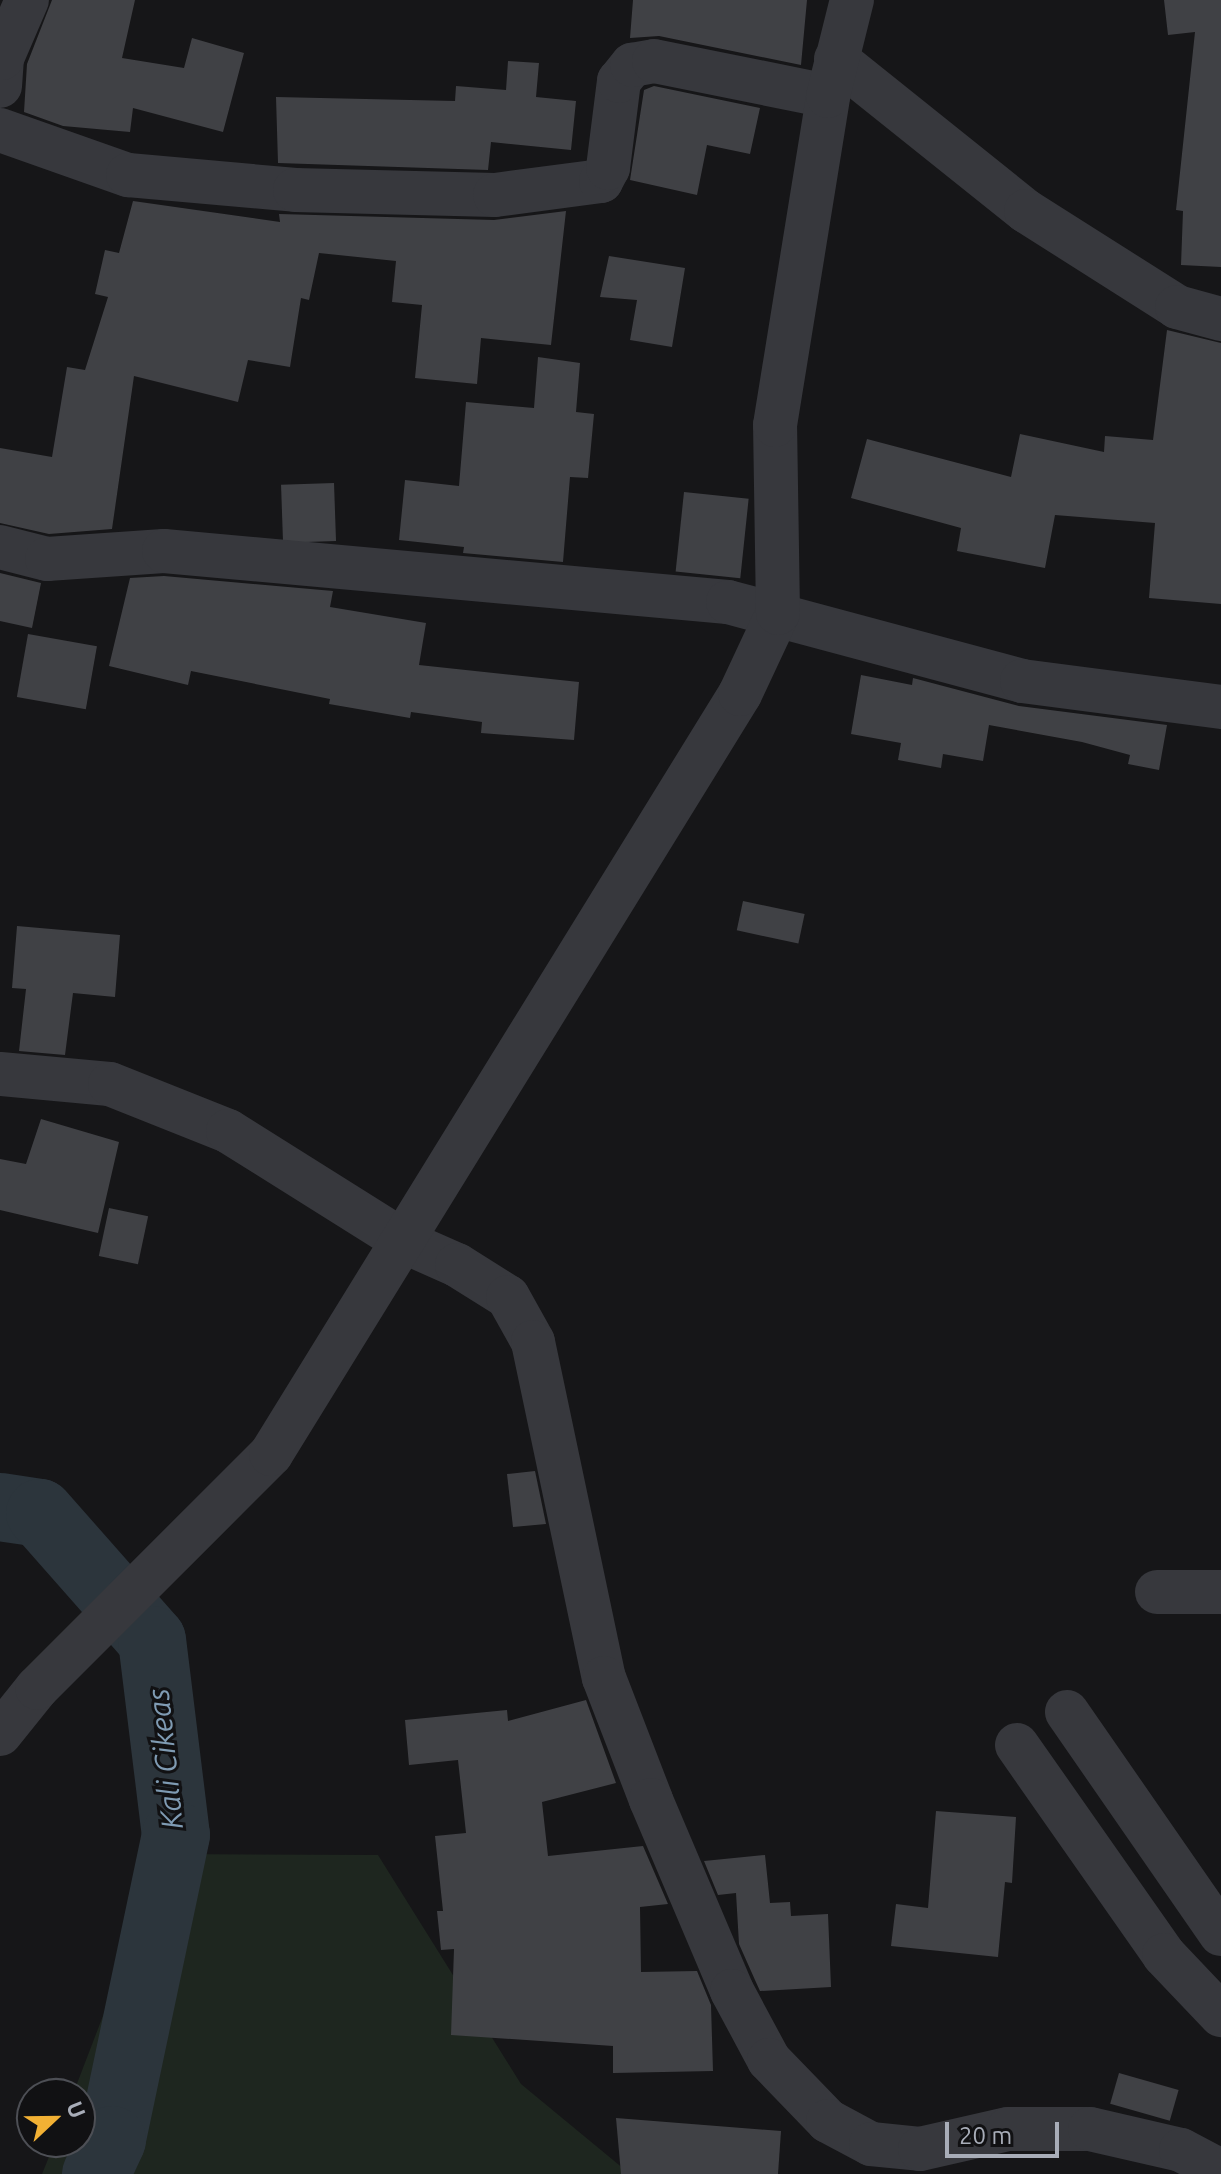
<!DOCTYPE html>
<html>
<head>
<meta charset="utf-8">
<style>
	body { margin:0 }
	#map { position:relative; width:1221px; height:2174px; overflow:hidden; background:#161618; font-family:Ubuntu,sans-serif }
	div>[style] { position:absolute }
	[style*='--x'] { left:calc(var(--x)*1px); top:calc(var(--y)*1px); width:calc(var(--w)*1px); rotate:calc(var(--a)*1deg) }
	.green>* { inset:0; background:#1e261f }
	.river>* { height:68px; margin:-34px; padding:0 34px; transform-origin:34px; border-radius:34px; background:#2c353c }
	.building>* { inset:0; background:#404145; transform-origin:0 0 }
	.minor>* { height:44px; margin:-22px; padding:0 22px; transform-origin:22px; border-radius:22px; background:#37383d }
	span { translate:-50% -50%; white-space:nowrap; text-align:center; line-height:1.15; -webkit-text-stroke:6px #111113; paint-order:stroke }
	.water-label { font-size:30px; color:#7f9bb3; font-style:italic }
	.north { position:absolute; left:16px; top:2078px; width:80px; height:80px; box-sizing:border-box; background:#111113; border:2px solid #4d4f55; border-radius:50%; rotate:68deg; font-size:22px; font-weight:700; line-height:32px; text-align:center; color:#a8adb8 }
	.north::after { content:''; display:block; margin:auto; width:28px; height:36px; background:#f2b134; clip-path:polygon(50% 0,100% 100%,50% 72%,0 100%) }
	.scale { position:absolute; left:945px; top:2122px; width:114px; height:36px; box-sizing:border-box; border:4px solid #a8adb8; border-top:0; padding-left:10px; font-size:24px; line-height:28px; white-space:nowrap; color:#a8adb8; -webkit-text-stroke:6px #111113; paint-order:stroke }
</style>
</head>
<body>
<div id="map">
	<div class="green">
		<i style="clip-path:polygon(165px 1854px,378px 1855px,521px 2084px,630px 2174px,42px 2174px,55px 2142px,80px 2142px,80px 2094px,73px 2094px)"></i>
	</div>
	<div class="river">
		<i style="--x:0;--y:1507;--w:40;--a:8.5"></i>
		<i style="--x:40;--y:1513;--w:169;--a:48.6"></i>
		<i style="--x:152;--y:1640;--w:196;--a:83"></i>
		<i style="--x:176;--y:1835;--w:312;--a:101.9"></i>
		<i style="--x:112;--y:2140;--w:38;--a:115"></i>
	</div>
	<div class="building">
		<i style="clip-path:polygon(52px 0,135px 0,122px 58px,184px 68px,192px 38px,244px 53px,223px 132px,133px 108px,130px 132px,63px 126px,24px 112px,27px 64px)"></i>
		<i style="clip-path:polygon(633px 0,807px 0,801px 65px,659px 36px,630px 38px)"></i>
		<i style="clip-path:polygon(1164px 0,1221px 0,1221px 267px,1181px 265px,1183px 211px,1176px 210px,1195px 32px,1168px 35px)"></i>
		<i style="clip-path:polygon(508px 61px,539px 63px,536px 97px,576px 101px,571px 150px,491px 142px,488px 170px,278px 163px,276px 97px,455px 101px,456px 86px,506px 90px)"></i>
		<i style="clip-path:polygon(654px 86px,760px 108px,750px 154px,707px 145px,697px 195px,630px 180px,644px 90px)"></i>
		<i style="clip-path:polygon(133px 201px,280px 222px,279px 214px,494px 220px,566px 211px,551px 345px,481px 338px,477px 384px,415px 378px,422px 305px,392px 302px,396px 261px,319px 253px,309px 300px,301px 298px,290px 367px,248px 360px,238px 402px,134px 376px,112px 529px,49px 534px,0 523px,0 448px,52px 457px,67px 367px,85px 370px,108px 297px,95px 294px,105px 250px,119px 253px)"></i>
		<i style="clip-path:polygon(609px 256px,685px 268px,672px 347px,630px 340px,637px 300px,600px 297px)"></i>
		<i style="clip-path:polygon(1167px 330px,1221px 343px,1221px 604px,1149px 598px,1155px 523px,1055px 515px,1045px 568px,957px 551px,961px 528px,851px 498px,867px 439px,1011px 477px,1020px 434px,1104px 452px,1105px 436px,1153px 440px)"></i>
		<i style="clip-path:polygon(538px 357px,580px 363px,576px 412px,594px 414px,588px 478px,570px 477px,563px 562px,463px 553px,464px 547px,399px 540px,405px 480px,459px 486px,466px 402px,534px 408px)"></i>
		<i style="left:334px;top:483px;width:58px;height:53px;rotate:88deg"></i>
		<i style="left:684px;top:492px;width:65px;height:80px;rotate:6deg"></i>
		<i style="clip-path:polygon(0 573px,41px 583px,32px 628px,0 621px)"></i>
		<i style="clip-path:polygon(164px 576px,333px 591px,330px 607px,426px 623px,419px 665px,579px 682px,574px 740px,481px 733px,482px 722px,411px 712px,410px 718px,329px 704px,330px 699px,191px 671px,188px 685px,109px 666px,130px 578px)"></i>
		<i style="left:28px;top:634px;width:70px;height:64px;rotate:10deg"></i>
		<i style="clip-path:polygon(861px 675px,912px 685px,913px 678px,1019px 706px,1167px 725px,1159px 770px,1128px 764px,1130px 755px,1082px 742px,989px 725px,983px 761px,943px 754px,941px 768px,898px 760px,901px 743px,851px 734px)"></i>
		<i style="left:743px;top:901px;width:63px;height:30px;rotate:12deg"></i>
		<i style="clip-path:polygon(17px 926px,120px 935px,115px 997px,73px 993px,65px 1055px,19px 1051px,26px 989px,12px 988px)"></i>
		<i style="clip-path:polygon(41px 1119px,119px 1142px,98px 1233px,0 1210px,0 1159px,26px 1164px)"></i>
		<i style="left:109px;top:1208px;width:40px;height:49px;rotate:12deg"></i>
		<i style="clip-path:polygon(535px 1471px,546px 1524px,513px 1527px,507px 1474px)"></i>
		<i style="clip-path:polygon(586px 1700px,616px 1783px,542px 1802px,548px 1856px,643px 1846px,668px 1904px,640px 1907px,641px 1972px,697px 1971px,711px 2005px,713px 2071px,613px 2073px,613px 2046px,451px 2035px,454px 1949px,441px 1950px,437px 1911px,443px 1911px,435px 1836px,466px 1833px,458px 1760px,409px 1765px,405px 1720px,507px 1710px,508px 1721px)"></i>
		<i style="clip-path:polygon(936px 1811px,1016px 1817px,1012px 1883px,1005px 1882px,998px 1957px,891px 1946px,896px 1904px,928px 1908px)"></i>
		<i style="clip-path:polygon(765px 1855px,770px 1903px,790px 1902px,791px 1916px,828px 1914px,831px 1987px,760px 1991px,755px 1980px,739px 1944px,736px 1893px,718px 1895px,704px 1861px)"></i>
		<i style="left:1119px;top:2073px;width:62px;height:32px;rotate:16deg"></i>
		<i style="clip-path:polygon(616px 2118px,781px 2131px,778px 2174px,621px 2174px)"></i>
	</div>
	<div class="minor">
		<i style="--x:836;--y:59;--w:243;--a:38.7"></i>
		<i style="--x:1026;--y:211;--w:179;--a:32.4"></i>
		<i style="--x:1177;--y:307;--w:46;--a:15.3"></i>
		<i style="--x:0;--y:86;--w:28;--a:-86"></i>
		<i style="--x:2;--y:58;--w:63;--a:-66.7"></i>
		<i style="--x:0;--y:130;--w:136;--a:19.4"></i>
		<i style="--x:128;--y:175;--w:168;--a:5.1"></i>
		<i style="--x:295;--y:190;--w:200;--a:1.4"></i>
		<i style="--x:495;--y:195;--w:107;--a:-7.5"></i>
		<i style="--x:601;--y:181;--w:15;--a:-62"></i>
		<i style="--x:608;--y:168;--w:88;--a:-82.8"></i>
		<i style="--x:619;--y:81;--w:21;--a:-51"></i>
		<i style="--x:632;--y:65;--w:22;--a:-10"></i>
		<i style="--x:654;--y:61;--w:177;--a:11.4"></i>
		<i style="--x:0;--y:547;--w:49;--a:14.3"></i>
		<i style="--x:47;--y:559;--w:117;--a:-3.9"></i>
		<i style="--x:164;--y:551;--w:566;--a:5.17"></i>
		<i style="--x:728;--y:602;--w:304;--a:15"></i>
		<i style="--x:1022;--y:681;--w:201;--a:7.4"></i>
		<i style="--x:0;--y:1074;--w:110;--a:5.2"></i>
		<i style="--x:110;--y:1084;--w:127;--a:21.7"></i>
		<i style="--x:228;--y:1131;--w:209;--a:32.1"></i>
		<i style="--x:405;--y:1242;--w:57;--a:23.9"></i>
		<i style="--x:457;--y:1265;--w:60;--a:32.1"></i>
		<i style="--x:508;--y:1297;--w:51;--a:60.9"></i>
		<i style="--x:533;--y:1342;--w:343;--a:78.1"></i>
		<i style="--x:604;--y:1678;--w:131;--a:68.9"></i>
		<i style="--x:651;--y:1800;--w:207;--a:67"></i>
		<i style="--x:732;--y:1991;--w:78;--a:61.8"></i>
		<i style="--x:769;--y:2060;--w:85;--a:46"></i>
		<i style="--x:828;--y:2121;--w:49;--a:28.1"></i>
		<i style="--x:871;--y:2144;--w:49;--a:5.8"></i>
		<i style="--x:920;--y:2149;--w:90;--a:-12.8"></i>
		<i style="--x:1008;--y:2129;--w:82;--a:0"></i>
		<i style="--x:1090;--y:2129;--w:93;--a:13"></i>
		<i style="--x:1181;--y:2150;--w:45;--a:27.7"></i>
		<i style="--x:1157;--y:1592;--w:64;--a:0"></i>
		<i style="--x:1067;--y:1712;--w:270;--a:55.3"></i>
		<i style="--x:0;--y:1734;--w:59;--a:-51.2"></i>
		<i style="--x:37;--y:1688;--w:331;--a:-45"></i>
		<i style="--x:271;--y:1454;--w:893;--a:-58.32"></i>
		<i style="--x:740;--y:694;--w:89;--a:-64.9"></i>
		<i style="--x:778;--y:613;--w:188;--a:-90.9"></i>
		<i style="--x:775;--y:425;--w:333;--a:-80.8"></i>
		<i style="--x:828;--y:96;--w:99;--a:-76"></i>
		<i style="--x:1017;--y:1745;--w:256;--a:55"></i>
		<i style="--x:1164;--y:1955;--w:83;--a:46.5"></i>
	</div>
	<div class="water-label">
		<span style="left:165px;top:1759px;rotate:-96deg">Kali Cikeas</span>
	</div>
	<div class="north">U</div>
	<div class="scale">20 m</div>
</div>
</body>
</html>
